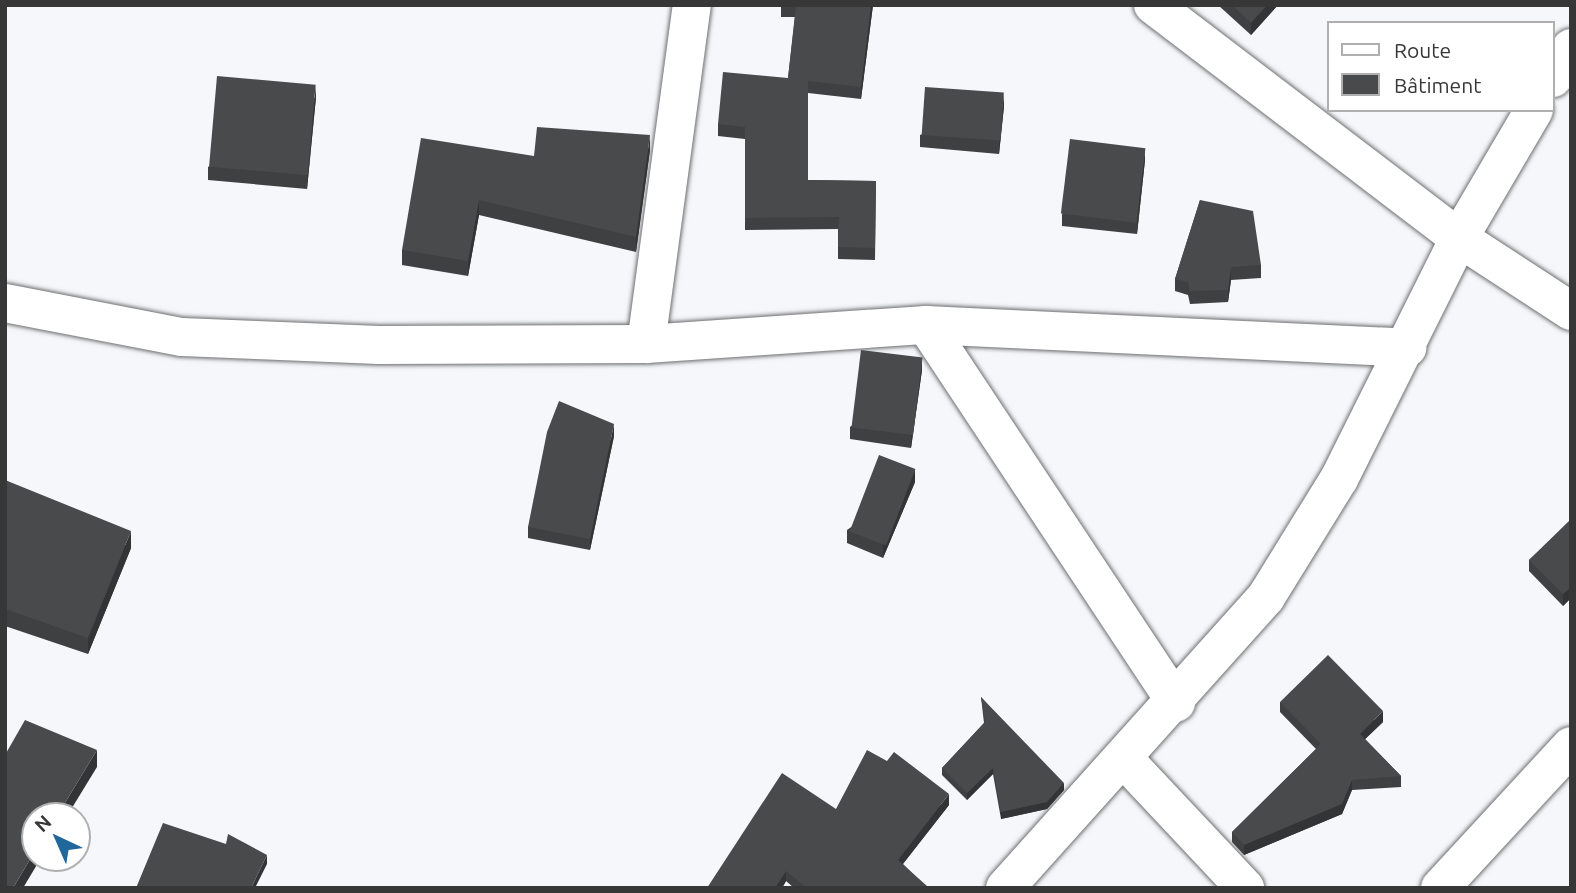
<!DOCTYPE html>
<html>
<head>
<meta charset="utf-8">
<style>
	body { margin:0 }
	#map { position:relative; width:1576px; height:893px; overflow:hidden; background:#f6f7fa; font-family:Ubuntu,sans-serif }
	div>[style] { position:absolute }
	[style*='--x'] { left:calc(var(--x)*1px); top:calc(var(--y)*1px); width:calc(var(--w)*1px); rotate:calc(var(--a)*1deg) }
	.roads { filter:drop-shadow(0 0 2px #6e6f71) drop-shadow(0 0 2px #6e6f71) }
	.minor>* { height:38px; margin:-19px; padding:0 19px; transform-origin:19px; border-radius:19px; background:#fff }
	.wall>* { inset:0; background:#3f4041 }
	.shaded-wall>* { inset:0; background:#333435 }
	.building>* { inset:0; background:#494a4c; transform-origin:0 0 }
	span { translate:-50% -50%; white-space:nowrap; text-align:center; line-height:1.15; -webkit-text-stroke:7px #fff; paint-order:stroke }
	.frame { position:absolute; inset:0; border:7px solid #373738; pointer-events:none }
	.legend { position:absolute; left:1327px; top:21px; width:228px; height:91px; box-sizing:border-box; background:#fff; border:2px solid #afafaf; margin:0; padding:9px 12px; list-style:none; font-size:21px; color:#373738 }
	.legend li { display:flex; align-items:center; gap:14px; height:35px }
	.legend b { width:35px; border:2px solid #afafaf }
	.north { position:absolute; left:21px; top:802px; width:70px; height:70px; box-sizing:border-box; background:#fff; border:2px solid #afafaf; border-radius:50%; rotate:316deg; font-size:19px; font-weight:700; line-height:28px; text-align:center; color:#373738 }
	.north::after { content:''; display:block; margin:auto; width:24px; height:32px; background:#20679b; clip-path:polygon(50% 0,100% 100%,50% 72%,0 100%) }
</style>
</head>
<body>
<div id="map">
	<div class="roads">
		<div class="minor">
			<i style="--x:1153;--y:5;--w:385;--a:37.3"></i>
			<i style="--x:1459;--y:238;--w:134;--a:33.1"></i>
			<i style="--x:1553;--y:78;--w:35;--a:-59"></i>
			<i style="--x:5;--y:303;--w:180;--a:10.9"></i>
			<i style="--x:182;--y:337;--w:197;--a:2.3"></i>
			<i style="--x:379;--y:345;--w:267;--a:-0.2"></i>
			<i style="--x:646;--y:344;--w:281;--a:-3.9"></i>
			<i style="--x:926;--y:325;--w:482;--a:2.7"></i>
			<i style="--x:926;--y:325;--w:453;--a:56.5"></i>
			<i style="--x:646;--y:344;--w:342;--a:-82.3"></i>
			<i style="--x:1124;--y:759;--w:177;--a:46.8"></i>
			<i style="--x:1005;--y:888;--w:391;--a:-48.1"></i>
			<i style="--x:1266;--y:597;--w:139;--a:-58.3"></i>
			<i style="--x:1339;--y:479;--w:269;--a:-63.5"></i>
			<i style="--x:1459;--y:238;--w:148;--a:-59.6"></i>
			<i style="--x:1440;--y:888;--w:193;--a:-47.3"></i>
		</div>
	</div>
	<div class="wall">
		<i style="clip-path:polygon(781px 5px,873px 5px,861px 99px,808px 93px,808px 180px,876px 181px,875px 260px,838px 259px,838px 229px,745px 230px,745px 139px,718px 136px,718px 124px,788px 78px,795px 17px,781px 17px)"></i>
		<i style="clip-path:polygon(1218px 5px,1278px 5px,1251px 35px)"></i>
		<i style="clip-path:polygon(316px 97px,307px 189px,208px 180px,208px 167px)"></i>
		<i style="clip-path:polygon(1004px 106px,999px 154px,920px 147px,920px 135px)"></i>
		<i style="clip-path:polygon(1571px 133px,1571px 149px,1569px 148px,1569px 136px)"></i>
		<i style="clip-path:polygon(650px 150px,636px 252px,479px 215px,468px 276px,402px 265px,402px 250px,534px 156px)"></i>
		<i style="clip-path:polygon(1145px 160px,1137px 234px,1062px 226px,1062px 214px)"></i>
		<i style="clip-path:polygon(1200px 200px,1261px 265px,1261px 278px,1231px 280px,1228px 302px,1190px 304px,1188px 295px,1175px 291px,1175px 279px)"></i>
		<i style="clip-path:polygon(922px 370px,911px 448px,850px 439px,850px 427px)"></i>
		<i style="clip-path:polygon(614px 436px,590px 550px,528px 538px,528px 527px)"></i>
		<i style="clip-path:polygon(5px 480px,131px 548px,88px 654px,5px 626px)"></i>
		<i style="clip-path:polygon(915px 482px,883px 558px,847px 543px,847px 530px)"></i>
		<i style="clip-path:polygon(1571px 521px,1571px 598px,1563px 606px,1529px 571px,1529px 560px)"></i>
		<i style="clip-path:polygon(981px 697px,1064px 790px,1047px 809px,1001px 819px,993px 774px,967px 800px,942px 775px,942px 768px,984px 723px)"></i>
		<i style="clip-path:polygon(1280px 702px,1383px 722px,1365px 739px,1401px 776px,1401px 787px,1352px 790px,1342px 814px,1244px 855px,1232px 842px,1232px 832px,1316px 749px,1280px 712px)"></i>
		<i style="clip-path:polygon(949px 805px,903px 864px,927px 888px,794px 888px,786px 881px,782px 888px,707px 888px,836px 809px)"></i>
	</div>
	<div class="shaded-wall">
		<i style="clip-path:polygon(871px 5px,873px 5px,861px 99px,861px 87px)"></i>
		<i style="clip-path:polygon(1267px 5px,1278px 5px,1251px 35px,1251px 23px)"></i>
		<i style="clip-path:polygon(316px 85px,316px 97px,307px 189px,307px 177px)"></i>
		<i style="clip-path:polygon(1004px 93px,1004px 106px,999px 154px,999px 142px)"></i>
		<i style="clip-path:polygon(650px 135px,650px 150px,636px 252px,636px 237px)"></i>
		<i style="clip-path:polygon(1145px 148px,1145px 160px,1137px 234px,1137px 222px)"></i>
		<i style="clip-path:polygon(479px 200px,479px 215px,468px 276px,468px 261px)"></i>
		<i style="clip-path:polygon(1231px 267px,1231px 280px,1228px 302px,1228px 290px)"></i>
		<i style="clip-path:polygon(922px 358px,922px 370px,911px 448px,911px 436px)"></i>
		<i style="clip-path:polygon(614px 424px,614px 436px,590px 550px,590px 539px)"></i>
		<i style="clip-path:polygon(915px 469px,915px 482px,883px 558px,883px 546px)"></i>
		<i style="clip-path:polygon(131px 531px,131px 548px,88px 654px,88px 638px)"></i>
		<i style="clip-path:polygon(1571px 587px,1571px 598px,1563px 606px,1563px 594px)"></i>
		<i style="clip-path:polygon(1383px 711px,1383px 722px,1360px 744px,1360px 734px)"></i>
		<i style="clip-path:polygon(97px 750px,97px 767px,67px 816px,57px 816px)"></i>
		<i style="clip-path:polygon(993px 768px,993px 774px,967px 800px,967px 793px)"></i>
		<i style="clip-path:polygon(1352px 780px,1352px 790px,1342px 814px,1244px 855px,1244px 845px)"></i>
		<i style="clip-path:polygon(1064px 783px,1064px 790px,1047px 809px,1001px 819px,1001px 812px)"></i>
		<i style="clip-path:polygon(949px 794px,949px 805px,898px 870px,898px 860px)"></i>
		<i style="clip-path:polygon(35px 851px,35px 858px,41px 858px,23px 888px,13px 888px)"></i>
		<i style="clip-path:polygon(267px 855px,267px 864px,255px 888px,251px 888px)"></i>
		<i style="clip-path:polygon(786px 871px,786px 881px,782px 888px,775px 888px)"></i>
	</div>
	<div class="building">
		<i style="clip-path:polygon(796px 5px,871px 5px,861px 87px,808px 81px,808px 180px,876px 181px,875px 248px,838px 247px,839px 217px,745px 218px,745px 127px,718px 124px,723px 72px,788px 78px)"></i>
		<i style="clip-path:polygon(1232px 5px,1267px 5px,1251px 23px)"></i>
		<i style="left:217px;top:76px;width:99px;height:91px;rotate:5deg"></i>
		<i style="left:925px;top:87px;width:79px;height:48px;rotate:4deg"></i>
		<i style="clip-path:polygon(537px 127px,650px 135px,636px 237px,479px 200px,468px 261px,402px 250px,421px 138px,534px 156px)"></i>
		<i style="left:1070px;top:139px;width:76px;height:75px;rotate:7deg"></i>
		<i style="clip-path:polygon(1200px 200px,1253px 211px,1261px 265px,1231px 267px,1228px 290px,1190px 291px,1188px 282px,1175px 279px)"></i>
		<i style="left:861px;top:350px;width:62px;height:78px;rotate:7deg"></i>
		<i style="clip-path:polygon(559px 401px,614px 424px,590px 539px,528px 527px,547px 432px)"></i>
		<i style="left:879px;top:455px;width:39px;height:82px;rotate:21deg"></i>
		<i style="clip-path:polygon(5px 480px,131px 531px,88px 638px,5px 609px)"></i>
		<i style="clip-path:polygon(1570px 520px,1571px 521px,1571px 587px,1563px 594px,1529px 560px)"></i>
		<i style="clip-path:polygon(1328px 655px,1383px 711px,1360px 734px,1401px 776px,1352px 780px,1342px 804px,1244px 845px,1232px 832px,1321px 744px,1280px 702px)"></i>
		<i style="clip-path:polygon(981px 697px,1064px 783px,1047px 802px,1001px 812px,993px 768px,967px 793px,942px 768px,985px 722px)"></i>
		<i style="clip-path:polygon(25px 720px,97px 750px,57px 816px,35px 816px,35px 851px,13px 888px,5px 888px,5px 755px)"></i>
		<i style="clip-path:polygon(867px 750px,887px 761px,894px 752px,949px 794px,898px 860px,927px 886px,926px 888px,807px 888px,786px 871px,775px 888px,707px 888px,782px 773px,836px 809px)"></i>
		<i style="clip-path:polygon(163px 823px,226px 844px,228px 834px,267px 855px,251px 888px,136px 888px)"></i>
	</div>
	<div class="frame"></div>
	<ul class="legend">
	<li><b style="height:9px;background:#fff"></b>Route</li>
	<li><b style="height:19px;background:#494a4c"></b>Bâtiment</li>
	</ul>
	<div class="north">N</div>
</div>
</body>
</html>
